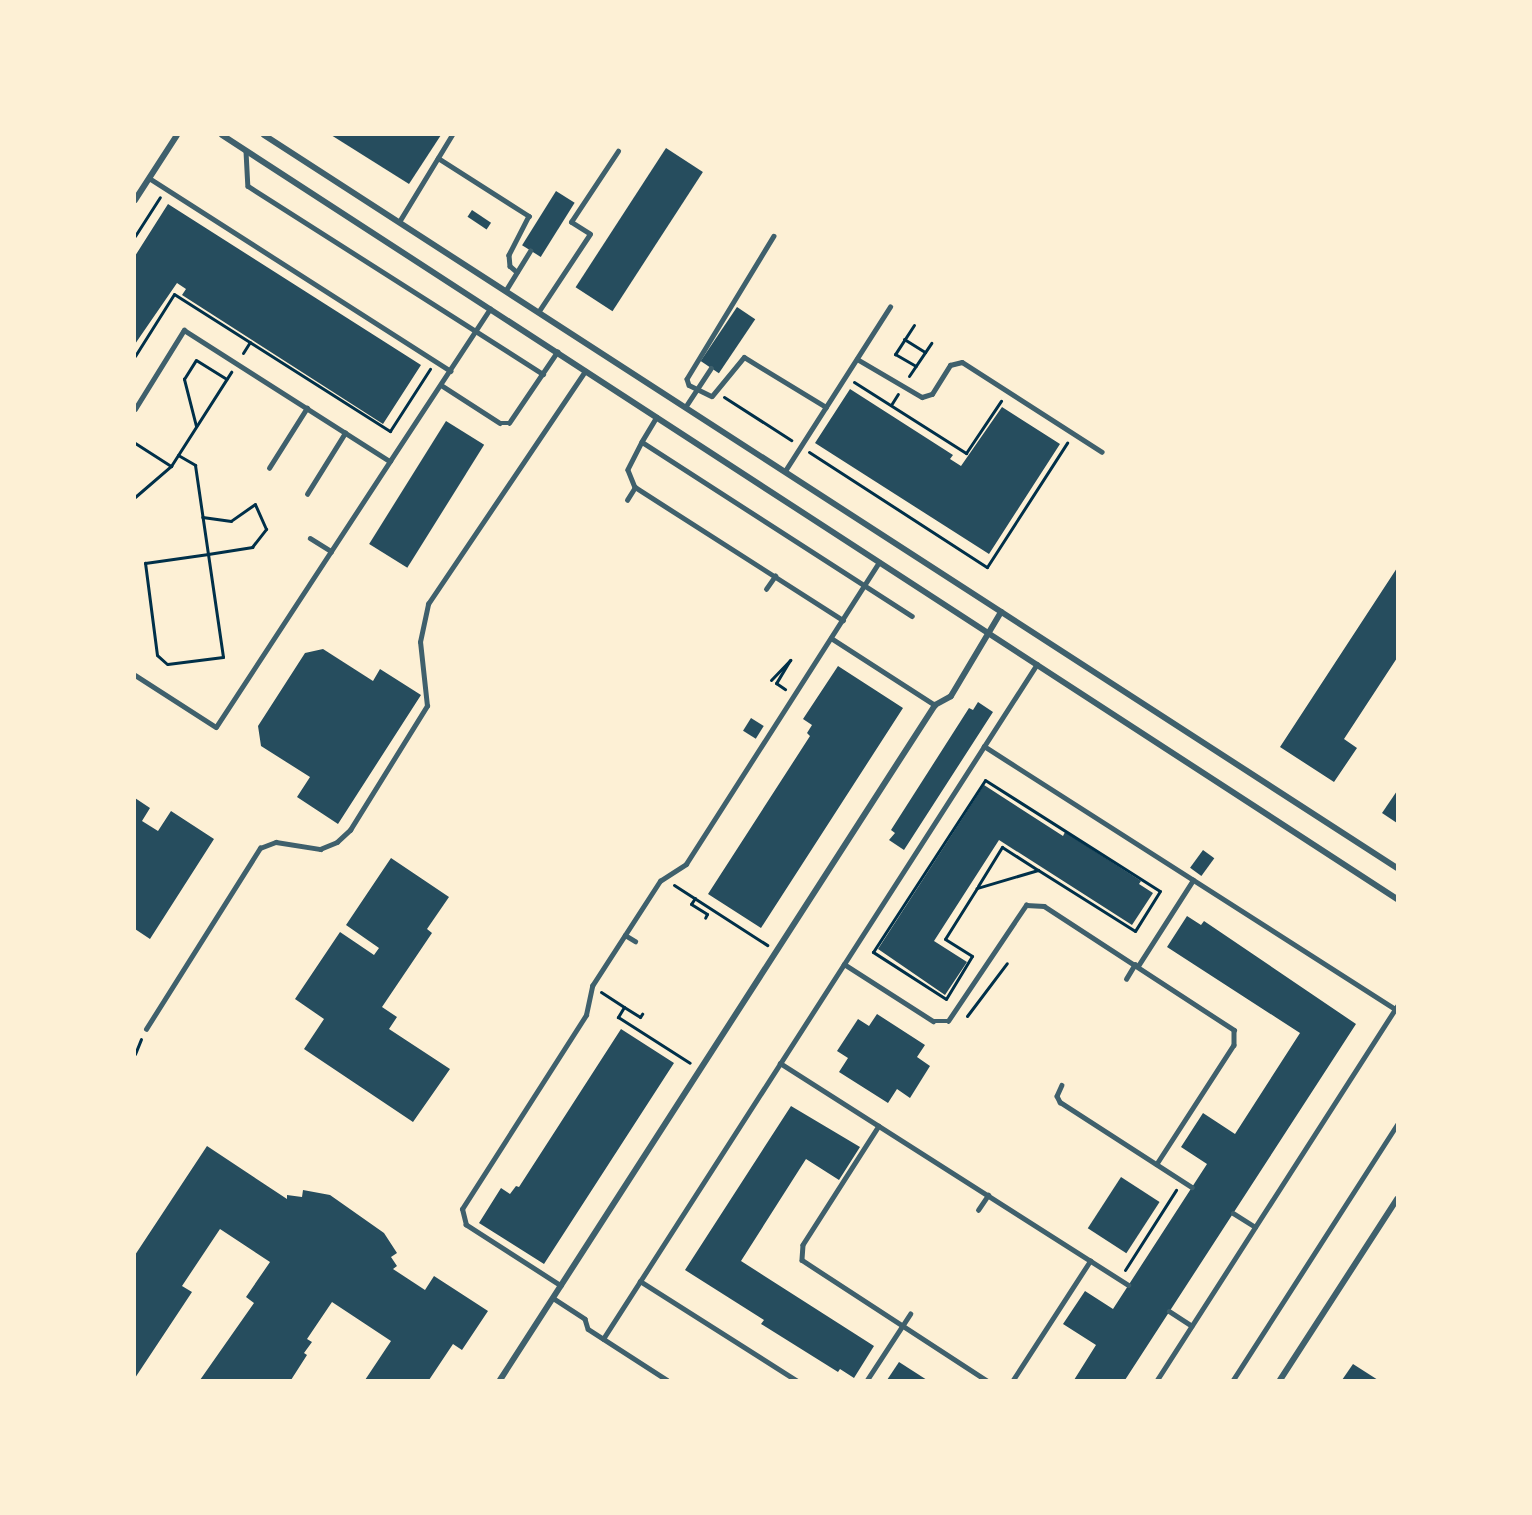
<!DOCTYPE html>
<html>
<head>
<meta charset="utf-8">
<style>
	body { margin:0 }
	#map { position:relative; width:1532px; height:1515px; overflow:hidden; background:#fdf0d5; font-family:"PT Serif",serif }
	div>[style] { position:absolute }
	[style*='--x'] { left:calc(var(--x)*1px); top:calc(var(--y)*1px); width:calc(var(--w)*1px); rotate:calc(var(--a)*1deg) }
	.building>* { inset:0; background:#264d5e; transform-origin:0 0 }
	.path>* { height:3px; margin:-1.5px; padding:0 1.5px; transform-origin:1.5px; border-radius:1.5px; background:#003049 }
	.service>* { height:4.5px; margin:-2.25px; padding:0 2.25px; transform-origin:2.25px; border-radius:2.25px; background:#3f606c }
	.minor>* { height:6px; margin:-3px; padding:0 3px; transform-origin:3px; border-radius:3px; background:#3f606c }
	span { translate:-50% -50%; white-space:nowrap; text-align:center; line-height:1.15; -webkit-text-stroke:4.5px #fdf0d5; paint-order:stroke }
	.frame { position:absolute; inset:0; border:136px solid #fdf0d5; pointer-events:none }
</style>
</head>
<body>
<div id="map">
	<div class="building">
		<i style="clip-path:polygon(331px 135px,441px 135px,409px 184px)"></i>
		<i style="left:666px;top:148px;width:44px;height:166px;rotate:33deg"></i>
		<i style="left:556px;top:191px;width:22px;height:64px;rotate:32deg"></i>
		<i style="clip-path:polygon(168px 204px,421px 365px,383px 424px,182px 295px,186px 289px,177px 283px,135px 344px,135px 256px)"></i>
		<i style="left:472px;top:210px;width:23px;height:8px;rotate:34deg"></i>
		<i style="left:737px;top:307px;width:22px;height:65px;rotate:34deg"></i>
		<i style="clip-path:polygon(850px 389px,953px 455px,950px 459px,961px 466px,1002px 407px,1060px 444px,989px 554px,815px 443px)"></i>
		<i style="left:446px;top:421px;width:45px;height:145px;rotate:32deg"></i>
		<i style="clip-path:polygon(1397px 568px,1397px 658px,1344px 739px,1357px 748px,1334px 782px,1280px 747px)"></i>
		<i style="clip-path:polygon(323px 649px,373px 681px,380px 669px,421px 695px,338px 824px,297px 797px,310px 777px,261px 746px,258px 726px,305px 653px)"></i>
		<i style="clip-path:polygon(838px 666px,903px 708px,761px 928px,708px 894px,810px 736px,807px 733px,812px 725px,803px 719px)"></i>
		<i style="clip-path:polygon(978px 702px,993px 712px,904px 850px,889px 840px,895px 833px,891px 830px,969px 708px,973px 710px)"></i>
		<i style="left:751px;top:718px;width:15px;height:15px;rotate:32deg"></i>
		<i style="clip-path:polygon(984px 785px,1063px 836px,1065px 832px,1141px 881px,1139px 884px,1153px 893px,1132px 925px,999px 840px,934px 941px,967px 962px,945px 995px,878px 949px)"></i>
		<i style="clip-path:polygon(1397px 791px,1397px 823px,1382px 813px)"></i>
		<i style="clip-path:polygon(135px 798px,150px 808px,142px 821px,158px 831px,171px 811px,214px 839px,150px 939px,135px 929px)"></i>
		<i style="left:1203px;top:850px;width:14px;height:22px;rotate:36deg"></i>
		<i style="clip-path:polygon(391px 858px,449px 897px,427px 929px,432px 933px,382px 1007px,397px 1017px,389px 1029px,450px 1069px,413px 1122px,304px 1049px,324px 1019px,295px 999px,340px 932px,374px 955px,379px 948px,346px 925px)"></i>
		<i style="clip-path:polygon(1187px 916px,1201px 925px,1204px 921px,1356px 1024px,1125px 1380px,1074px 1380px,1096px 1345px,1063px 1324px,1085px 1291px,1113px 1309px,1207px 1164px,1181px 1147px,1203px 1113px,1235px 1134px,1300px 1033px,1167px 947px)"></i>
		<i style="clip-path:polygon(877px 1014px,925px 1045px,917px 1057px,930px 1066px,910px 1098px,897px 1089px,888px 1103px,839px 1072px,848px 1058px,837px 1051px,858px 1019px,869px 1026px)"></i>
		<i style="clip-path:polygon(621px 1029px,674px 1063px,544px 1264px,479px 1223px,501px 1188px,510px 1194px,516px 1186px,519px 1187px)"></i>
		<i style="clip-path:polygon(791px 1106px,860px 1147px,839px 1180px,806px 1159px,741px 1261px,874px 1346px,854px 1378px,840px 1369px,838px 1372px,761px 1324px,764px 1320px,685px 1270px)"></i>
		<i style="clip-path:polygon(207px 1146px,287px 1199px,287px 1195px,302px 1197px,303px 1190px,330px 1195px,384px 1233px,397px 1253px,391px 1257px,397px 1266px,393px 1269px,425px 1290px,434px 1276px,488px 1311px,462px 1350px,453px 1344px,429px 1380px,365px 1380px,391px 1341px,332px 1302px,307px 1339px,312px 1342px,304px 1353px,307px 1355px,291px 1380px,200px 1380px,254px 1303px,246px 1297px,270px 1262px,220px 1229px,182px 1286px,192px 1292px,135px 1378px,135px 1255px)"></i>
		<i style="left:1121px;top:1177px;width:46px;height:61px;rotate:33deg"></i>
		<i style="clip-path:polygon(899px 1362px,927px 1380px,887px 1380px)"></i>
		<i style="clip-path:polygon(1353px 1364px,1378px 1380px,1342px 1380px)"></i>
	</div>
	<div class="path">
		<i style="--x:135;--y:236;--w:46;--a:-57.3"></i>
		<i style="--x:914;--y:325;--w:35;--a:123"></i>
		<i style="--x:895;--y:354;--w:24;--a:30"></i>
		<i style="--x:904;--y:339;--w:25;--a:32"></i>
		<i style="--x:243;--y:353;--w:13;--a:-58"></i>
		<i style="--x:135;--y:356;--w:73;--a:-57.8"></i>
		<i style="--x:174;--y:294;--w:256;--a:32.4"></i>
		<i style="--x:390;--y:431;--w:74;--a:-57.2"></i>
		<i style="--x:909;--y:376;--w:40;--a:-56"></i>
		<i style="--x:854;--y:382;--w:133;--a:32.4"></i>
		<i style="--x:966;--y:453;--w:63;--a:-56.1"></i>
		<i style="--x:724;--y:397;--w:80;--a:32.7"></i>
		<i style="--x:891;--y:405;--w:13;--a:-58"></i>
		<i style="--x:196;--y:426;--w:49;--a:-104.3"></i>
		<i style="--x:184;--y:379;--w:22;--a:-58"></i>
		<i style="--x:196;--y:360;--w:36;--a:32"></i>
		<i style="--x:135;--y:443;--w:43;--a:32.6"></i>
		<i style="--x:809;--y:452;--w:212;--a:32.9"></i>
		<i style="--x:987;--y:567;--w:148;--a:-57.2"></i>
		<i style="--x:178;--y:455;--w:20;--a:30"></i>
		<i style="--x:195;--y:465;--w:90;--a:81.7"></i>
		<i style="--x:208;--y:554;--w:104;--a:81.7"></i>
		<i style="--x:223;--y:657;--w:56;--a:172.9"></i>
		<i style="--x:167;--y:664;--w:13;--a:-138"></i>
		<i style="--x:157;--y:655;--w:93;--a:-97.4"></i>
		<i style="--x:145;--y:563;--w:64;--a:-8.1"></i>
		<i style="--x:208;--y:554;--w:45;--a:-9"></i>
		<i style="--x:252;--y:547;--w:23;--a:-52"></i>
		<i style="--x:266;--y:529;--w:27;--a:-114"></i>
		<i style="--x:255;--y:504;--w:29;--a:145"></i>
		<i style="--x:231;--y:521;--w:29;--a:-172"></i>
		<i style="--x:135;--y:497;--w:48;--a:-40.7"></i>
		<i style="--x:171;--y:466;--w:112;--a:-57.4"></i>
		<i style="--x:771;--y:680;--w:28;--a:-46"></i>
		<i style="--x:790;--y:660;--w:27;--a:121"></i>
		<i style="--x:776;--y:683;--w:11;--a:34"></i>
		<i style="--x:985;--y:780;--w:207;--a:32.4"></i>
		<i style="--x:1160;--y:891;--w:47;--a:122"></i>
		<i style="--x:1135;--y:931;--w:115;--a:-147.8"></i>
		<i style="--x:1038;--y:870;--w:64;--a:163.6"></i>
		<i style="--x:977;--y:888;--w:60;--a:122.1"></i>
		<i style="--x:945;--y:939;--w:32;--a:32"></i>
		<i style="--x:972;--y:956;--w:50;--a:121.2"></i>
		<i style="--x:946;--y:999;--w:87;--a:-147.2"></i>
		<i style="--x:873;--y:952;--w:205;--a:-56.9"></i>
		<i style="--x:674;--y:885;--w:111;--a:32.8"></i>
		<i style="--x:978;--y:886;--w:46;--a:-58.4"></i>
		<i style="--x:1002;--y:847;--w:43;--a:32.6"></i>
		<i style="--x:695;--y:898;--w:7;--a:124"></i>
		<i style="--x:691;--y:904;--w:19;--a:32"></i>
		<i style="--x:707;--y:914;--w:4;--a:117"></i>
		<i style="--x:601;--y:992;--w:27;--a:33"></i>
		<i style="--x:624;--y:1007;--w:12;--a:121"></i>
		<i style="--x:618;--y:1017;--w:85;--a:32.6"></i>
		<i style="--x:624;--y:1007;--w:19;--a:32"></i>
		<i style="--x:640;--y:1017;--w:4;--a:-56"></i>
		<i style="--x:967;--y:1016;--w:66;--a:-53"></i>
		<i style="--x:135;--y:1054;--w:16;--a:-68"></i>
		<i style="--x:1125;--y:1270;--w:95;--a:-57.5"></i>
	</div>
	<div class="service">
		<i style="--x:246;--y:151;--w:35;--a:87"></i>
		<i style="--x:248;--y:186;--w:350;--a:32.5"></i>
		<i style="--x:438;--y:158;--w:108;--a:32.5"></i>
		<i style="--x:529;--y:216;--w:44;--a:117.1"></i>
		<i style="--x:509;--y:255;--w:11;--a:85"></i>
		<i style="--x:510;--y:266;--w:9;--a:41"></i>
		<i style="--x:149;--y:178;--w:358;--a:32.6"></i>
		<i style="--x:399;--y:222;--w:102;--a:-58.7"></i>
		<i style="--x:774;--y:236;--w:167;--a:121.3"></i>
		<i style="--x:687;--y:379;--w:6;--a:72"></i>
		<i style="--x:689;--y:385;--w:25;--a:26"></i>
		<i style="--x:712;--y:396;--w:50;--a:-50.6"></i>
		<i style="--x:744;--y:357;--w:96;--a:31.4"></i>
		<i style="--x:506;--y:290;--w:46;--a:-58.4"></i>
		<i style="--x:539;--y:311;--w:92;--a:-56.5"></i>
		<i style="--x:590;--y:234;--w:22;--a:-148"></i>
		<i style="--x:571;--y:222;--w:85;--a:-56.5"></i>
		<i style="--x:857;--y:359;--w:75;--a:30.3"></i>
		<i style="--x:922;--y:397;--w:10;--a:-17"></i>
		<i style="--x:932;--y:394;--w:34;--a:-58"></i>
		<i style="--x:950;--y:365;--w:12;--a:-14"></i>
		<i style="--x:962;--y:362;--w:166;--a:32.7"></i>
		<i style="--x:441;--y:385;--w:70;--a:32.8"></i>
		<i style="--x:500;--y:423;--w:9;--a:0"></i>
		<i style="--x:509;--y:423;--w:86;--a:-55.9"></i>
		<i style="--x:686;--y:406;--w:45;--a:-56.7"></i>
		<i style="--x:135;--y:409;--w:93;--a:-58.2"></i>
		<i style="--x:184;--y:330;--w:244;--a:32.5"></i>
		<i style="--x:390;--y:461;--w:182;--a:-56.7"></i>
		<i style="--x:657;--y:417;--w:29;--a:121"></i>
		<i style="--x:642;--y:442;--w:321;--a:32.8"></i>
		<i style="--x:642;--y:442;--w:31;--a:117"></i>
		<i style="--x:628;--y:470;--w:18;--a:68"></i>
		<i style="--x:635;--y:487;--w:247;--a:32.6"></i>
		<i style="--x:269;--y:468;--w:71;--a:-57.7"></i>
		<i style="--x:785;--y:471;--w:195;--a:-57.4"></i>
		<i style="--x:307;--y:494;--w:72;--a:-58.1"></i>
		<i style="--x:627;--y:500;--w:15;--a:-58"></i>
		<i style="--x:310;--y:538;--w:25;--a:32"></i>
		<i style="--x:766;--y:589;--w:16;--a:-55"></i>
		<i style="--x:831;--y:638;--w:124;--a:32.8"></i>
		<i style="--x:135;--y:675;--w:96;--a:32.7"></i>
		<i style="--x:216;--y:727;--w:318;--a:-56.8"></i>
		<i style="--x:984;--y:746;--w:488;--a:32.6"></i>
		<i style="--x:625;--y:935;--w:12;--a:31"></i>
		<i style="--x:844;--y:964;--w:106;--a:32.6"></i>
		<i style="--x:933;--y:1021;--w:15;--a:0"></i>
		<i style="--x:948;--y:1021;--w:140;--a:-56.1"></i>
		<i style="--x:1026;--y:905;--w:18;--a:3"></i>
		<i style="--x:1044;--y:906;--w:227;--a:33.1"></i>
		<i style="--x:1234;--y:1030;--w:15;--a:90"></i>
		<i style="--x:1234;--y:1045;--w:142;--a:122.9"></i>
		<i style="--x:1138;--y:966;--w:102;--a:-57.4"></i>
		<i style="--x:1126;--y:979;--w:17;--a:-59"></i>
		<i style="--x:146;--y:1029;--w:214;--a:-57.8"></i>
		<i style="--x:260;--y:848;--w:17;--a:-21"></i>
		<i style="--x:276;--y:842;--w:45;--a:9"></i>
		<i style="--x:320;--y:849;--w:18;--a:-22"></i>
		<i style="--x:337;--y:842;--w:18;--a:-43"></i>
		<i style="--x:350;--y:830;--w:146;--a:-58.2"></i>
		<i style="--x:427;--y:706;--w:64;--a:-96.2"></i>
		<i style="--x:420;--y:642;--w:39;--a:-78"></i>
		<i style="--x:428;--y:604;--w:281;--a:-56"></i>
		<i style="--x:780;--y:1063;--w:413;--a:32.5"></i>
		<i style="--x:1062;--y:1085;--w:12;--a:114"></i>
		<i style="--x:1057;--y:1096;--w:7;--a:63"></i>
		<i style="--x:1060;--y:1102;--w:157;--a:32.8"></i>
		<i style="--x:879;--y:1126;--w:141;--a:122.6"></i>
		<i style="--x:803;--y:1245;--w:15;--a:94"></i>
		<i style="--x:802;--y:1260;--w:220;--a:33.1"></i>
		<i style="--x:978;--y:1210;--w:18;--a:-56"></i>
		<i style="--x:1233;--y:1213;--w:26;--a:32"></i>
		<i style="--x:640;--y:1281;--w:185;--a:32.4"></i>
		<i style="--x:561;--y:1286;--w:113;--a:-147.3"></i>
		<i style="--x:466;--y:1225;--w:16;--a:-104"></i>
		<i style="--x:462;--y:1209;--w:230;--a:-57.4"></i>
		<i style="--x:586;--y:1015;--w:30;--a:-78"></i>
		<i style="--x:592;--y:986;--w:125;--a:-57.1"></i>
		<i style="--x:660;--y:881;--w:31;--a:-33"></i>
		<i style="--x:686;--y:864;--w:358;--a:-57.4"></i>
		<i style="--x:553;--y:1298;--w:38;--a:33"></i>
		<i style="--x:585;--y:1319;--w:10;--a:73"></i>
		<i style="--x:588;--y:1329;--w:94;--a:32.8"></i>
		<i style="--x:1169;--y:1311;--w:27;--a:33"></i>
		<i style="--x:603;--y:1339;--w:802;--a:-57.26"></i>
		<i style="--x:867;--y:1380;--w:79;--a:-56.9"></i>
		<i style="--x:1013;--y:1380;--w:142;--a:-57.1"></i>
		<i style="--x:1157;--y:1380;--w:444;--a:-57.3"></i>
		<i style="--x:1233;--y:1380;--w:303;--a:-57.3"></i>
	</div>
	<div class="minor">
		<i style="--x:222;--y:135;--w:1402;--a:33.03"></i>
		<i style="--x:264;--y:135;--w:1349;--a:32.9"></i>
		<i style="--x:135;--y:200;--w:77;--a:-57.1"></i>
		<i style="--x:500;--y:1380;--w:803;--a:-57.2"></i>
		<i style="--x:935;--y:705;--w:18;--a:-29"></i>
		<i style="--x:951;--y:696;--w:98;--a:-59.2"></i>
		<i style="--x:1280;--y:1380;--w:216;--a:-57.1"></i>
	</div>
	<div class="frame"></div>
</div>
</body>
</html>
